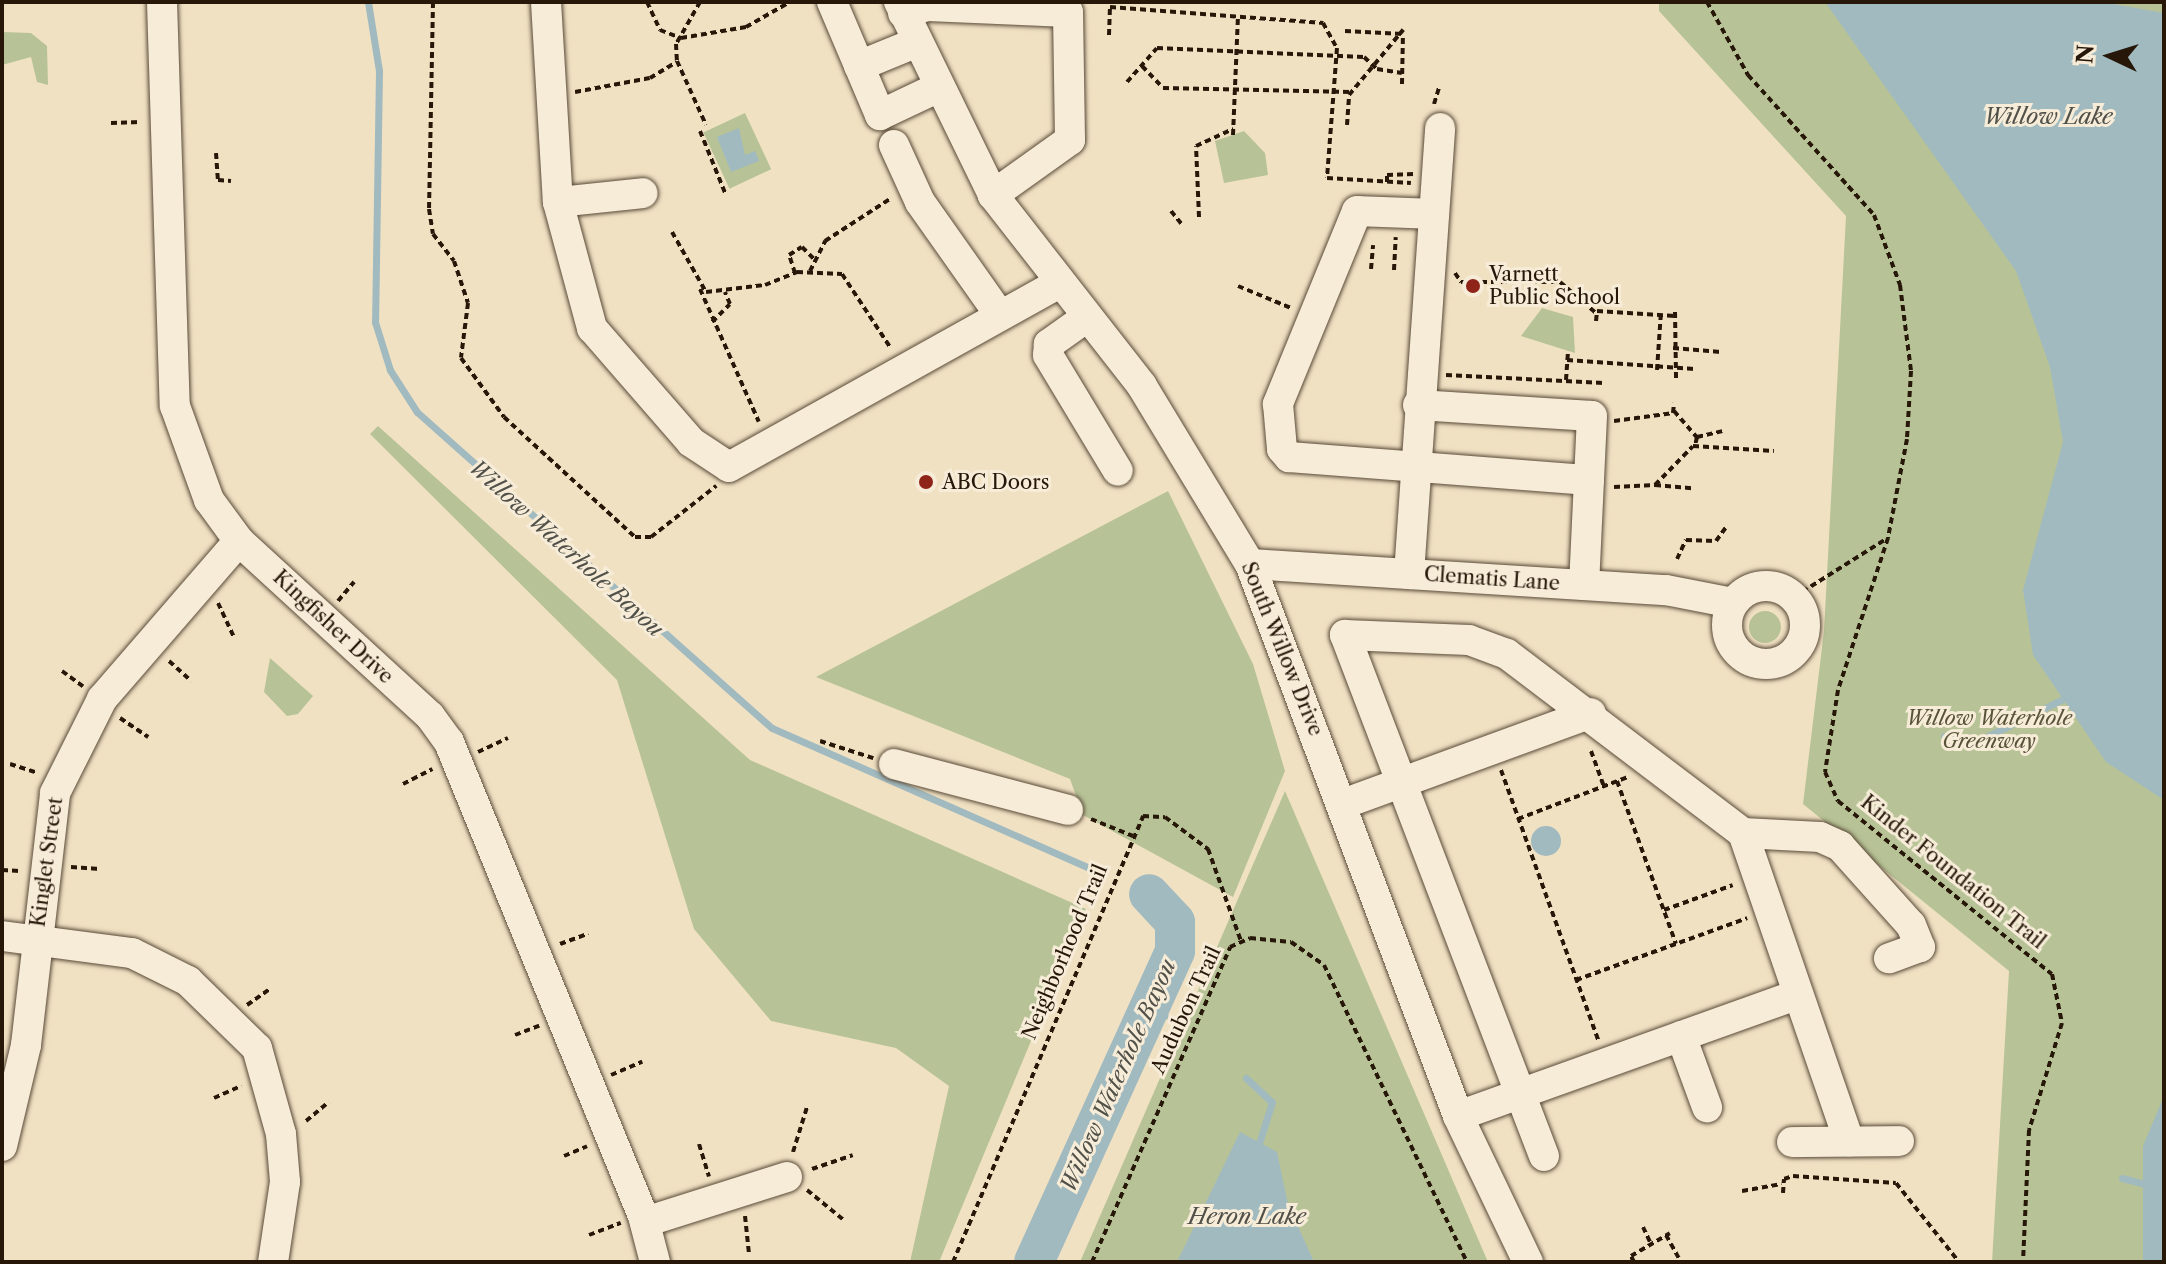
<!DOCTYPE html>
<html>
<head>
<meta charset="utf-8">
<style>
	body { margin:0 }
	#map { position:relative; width:2166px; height:1264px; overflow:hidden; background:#f1e1c3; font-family:"Libre Caslon Text",serif }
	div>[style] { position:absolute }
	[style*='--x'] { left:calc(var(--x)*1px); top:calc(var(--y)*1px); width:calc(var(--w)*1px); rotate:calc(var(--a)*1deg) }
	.green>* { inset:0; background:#b7c396; transform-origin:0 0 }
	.round { border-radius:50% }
	.water>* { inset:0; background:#a1babf }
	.stream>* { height:7px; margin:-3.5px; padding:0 3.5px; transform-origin:3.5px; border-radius:3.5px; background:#a1babf }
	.river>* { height:40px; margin:-20px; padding:0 20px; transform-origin:20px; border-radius:20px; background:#a1babf }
	.path>* { height:4px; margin-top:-2px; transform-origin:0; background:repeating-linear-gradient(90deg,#261709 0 6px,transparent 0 10px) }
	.roads { filter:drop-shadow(0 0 2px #594a38) drop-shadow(0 0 2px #594a38) }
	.minor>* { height:30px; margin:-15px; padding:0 15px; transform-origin:15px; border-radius:15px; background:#f6ecd8 }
	.minor>.ring { margin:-15px; padding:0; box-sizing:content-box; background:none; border:30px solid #f6ecd8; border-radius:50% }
	.dots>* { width:22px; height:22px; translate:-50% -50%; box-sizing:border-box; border:4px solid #f6ecd8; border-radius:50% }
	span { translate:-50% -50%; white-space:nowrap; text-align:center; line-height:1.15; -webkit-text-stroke:6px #f6ecd8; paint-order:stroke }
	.poi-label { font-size:20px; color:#261709 }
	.left { translate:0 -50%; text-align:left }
	.street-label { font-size:20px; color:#261709 }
	.park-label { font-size:20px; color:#59533a; font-style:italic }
	.water-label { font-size:22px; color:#515049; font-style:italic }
	.frame { position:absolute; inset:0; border:4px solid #261709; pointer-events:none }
	.north { position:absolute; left:2070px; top:16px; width:80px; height:80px; -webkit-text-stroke:6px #f6ecd8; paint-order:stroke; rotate:274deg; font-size:22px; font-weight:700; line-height:32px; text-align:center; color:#261709 }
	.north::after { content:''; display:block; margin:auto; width:28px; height:36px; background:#261709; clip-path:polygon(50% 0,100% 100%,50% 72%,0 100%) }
</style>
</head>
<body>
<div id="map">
	<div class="green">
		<i style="clip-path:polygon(1659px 2px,2164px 2px,2164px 1262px,1992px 1262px,2009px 971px,1803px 804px,1824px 631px,1846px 216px,1659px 11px)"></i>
		<i style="clip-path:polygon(3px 32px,31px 33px,47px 46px,48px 85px,37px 82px,31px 57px,2px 65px)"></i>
		<i style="left:745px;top:113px;width:62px;height:46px;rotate:65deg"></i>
		<i style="clip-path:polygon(1244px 131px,1265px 153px,1268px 175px,1224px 183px,1215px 141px)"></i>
		<i style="clip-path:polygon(1542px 308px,1573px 317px,1575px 353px,1521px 336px)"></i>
		<i style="clip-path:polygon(378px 426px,750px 760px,1086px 909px,939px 1262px,910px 1262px,949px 1086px,896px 1048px,771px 1021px,694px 929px,617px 680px,370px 434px)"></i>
		<i style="clip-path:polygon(1168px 491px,1253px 664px,1285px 771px,1233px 897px,1083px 815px,1070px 779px,816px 677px)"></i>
		<i class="round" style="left:1749px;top:611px;width:32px;height:32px"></i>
		<i style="clip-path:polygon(270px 658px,313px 696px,298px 714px,287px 716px,264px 692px)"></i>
		<i style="clip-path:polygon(1285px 791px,1488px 1262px,1080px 1262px)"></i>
	</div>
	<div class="water">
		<i style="clip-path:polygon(1825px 2px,2102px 2px,2164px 13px,2164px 800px,2106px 762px,2033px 655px,2023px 590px,2063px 442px,2050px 367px,2016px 271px)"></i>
		<i style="clip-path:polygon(739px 128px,745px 155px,755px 151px,759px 161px,731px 172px,717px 137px)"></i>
		<i class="round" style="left:1531px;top:826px;width:30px;height:30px"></i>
		<i style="clip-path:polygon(2164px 1096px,2164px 1262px,2143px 1262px,2143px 1146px)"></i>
		<i style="clip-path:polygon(1240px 1132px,1277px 1152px,1288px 1204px,1314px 1262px,1177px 1262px)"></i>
	</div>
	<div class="stream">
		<i style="--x:368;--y:2;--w:70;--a:80.9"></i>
		<i style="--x:379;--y:71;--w:251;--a:90.9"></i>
		<i style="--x:375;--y:322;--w:50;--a:72.6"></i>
		<i style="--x:390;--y:370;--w:50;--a:57.3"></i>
		<i style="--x:417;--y:412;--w:475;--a:41.7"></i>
		<i style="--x:772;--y:728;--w:350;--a:23.8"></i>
		<i style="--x:1944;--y:736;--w:34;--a:8"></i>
		<i style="--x:1978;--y:741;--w:104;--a:-26.3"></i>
		<i style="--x:1149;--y:1009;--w:17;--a:24"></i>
		<i style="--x:1246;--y:1078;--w:35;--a:43"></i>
		<i style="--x:1272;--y:1102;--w:53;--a:107.4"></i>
		<i style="--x:2122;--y:1178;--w:43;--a:14.7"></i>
	</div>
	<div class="river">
		<i style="--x:1034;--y:1262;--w:341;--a:-65.6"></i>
		<i style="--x:1175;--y:951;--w:29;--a:-90"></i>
		<i style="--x:1175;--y:922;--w:38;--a:-133"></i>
	</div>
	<div class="path">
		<i style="--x:433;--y:2;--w:207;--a:91.1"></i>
		<i style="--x:429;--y:209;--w:25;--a:81"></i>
		<i style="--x:433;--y:234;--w:34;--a:52"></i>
		<i style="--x:454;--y:261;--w:44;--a:71.6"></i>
		<i style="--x:468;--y:303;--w:55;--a:97.3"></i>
		<i style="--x:461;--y:358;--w:73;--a:53.9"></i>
		<i style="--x:504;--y:417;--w:178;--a:42.5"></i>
		<i style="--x:635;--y:537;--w:16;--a:0"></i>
		<i style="--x:651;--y:537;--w:83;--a:-38.1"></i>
		<i style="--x:647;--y:2;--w:31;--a:65"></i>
		<i style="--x:660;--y:30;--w:22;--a:21"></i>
		<i style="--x:681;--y:38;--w:66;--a:-9.6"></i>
		<i style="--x:746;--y:27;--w:51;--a:-29.6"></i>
		<i style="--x:700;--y:2;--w:48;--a:119.7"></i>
		<i style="--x:676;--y:44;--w:17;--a:87"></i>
		<i style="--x:677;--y:61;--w:70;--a:65.6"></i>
		<i style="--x:1707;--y:2;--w:84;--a:60.7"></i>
		<i style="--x:1748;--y:75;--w:188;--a:48"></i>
		<i style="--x:1874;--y:215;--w:75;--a:69.6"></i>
		<i style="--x:1900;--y:285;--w:87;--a:82.7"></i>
		<i style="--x:1911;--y:371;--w:68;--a:93.4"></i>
		<i style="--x:1907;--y:439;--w:101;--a:100.9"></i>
		<i style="--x:1888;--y:538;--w:160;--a:108.2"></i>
		<i style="--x:1838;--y:690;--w:83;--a:99"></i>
		<i style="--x:1825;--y:772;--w:32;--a:66"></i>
		<i style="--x:1838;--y:801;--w:275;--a:39"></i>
		<i style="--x:2052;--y:974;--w:50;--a:78.5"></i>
		<i style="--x:2062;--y:1023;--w:112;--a:107.1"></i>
		<i style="--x:2029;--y:1130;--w:132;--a:92.6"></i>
		<i style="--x:1345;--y:31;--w:58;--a:3"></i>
		<i style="--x:1109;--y:35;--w:28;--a:-88"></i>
		<i style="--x:1110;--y:7;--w:214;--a:4.3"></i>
		<i style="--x:1323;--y:23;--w:29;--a:61"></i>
		<i style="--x:1337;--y:48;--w:130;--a:94.4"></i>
		<i style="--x:1327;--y:178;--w:84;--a:3.4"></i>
		<i style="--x:1142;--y:66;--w:30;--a:46"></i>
		<i style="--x:1163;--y:88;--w:188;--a:1.2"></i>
		<i style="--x:1127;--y:82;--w:45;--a:-48.6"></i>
		<i style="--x:1157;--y:48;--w:207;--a:2.5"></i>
		<i style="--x:1364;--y:57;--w:18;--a:43"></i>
		<i style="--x:1377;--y:69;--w:25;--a:9"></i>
		<i style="--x:1402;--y:84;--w:50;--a:-88.9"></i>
		<i style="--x:575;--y:92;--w:76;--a:-10.6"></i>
		<i style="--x:650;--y:78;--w:31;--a:-31"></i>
		<i style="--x:1434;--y:104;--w:17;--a:-73"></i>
		<i style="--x:111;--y:123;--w:30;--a:-2"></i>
		<i style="--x:1347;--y:125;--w:30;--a:-86"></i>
		<i style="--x:1349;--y:95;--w:85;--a:-50.3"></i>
		<i style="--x:700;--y:131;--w:67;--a:68"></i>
		<i style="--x:1233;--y:135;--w:117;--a:-87.6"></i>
		<i style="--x:216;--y:153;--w:27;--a:86"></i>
		<i style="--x:218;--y:180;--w:13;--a:4"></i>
		<i style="--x:1387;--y:182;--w:7;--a:-90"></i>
		<i style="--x:1387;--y:175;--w:27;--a:-2"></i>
		<i style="--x:1171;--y:211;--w:19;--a:51"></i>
		<i style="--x:1199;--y:217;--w:71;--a:-92.4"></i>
		<i style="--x:1196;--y:146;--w:41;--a:-24.7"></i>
		<i style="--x:672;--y:232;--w:69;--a:60.5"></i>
		<i style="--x:706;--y:292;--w:59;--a:-6.8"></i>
		<i style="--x:765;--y:285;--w:35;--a:-22"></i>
		<i style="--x:797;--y:272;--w:45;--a:2.5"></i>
		<i style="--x:842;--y:274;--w:87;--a:56.7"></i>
		<i style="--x:1371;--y:269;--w:24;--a:-85"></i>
		<i style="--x:1394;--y:270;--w:33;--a:-87"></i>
		<i style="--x:810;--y:271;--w:34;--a:-63"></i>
		<i style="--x:825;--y:241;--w:77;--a:-32.9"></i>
		<i style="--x:795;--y:273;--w:19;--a:-108"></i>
		<i style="--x:789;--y:255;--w:15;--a:-32"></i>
		<i style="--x:802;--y:247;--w:18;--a:45"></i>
		<i style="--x:1455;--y:273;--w:11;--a:56"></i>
		<i style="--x:1461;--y:282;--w:99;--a:0"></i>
		<i style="--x:1560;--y:282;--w:49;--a:40.9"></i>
		<i style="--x:1238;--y:286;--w:57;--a:22.5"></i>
		<i style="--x:700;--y:289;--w:145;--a:66.1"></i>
		<i style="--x:1675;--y:312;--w:67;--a:89.1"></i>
		<i style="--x:1596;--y:321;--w:10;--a:-84"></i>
		<i style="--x:1597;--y:311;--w:78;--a:3.7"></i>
		<i style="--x:712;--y:322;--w:25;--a:-45"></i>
		<i style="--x:730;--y:304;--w:13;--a:-113"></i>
		<i style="--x:1673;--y:348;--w:48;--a:4.8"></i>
		<i style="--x:1567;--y:360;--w:128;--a:4"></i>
		<i style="--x:1657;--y:370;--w:58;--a:-86.1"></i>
		<i style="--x:1446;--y:375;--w:158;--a:2.9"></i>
		<i style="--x:1566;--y:380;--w:29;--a:-86"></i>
		<i style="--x:1674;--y:411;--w:35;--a:49"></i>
		<i style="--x:1697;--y:437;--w:9;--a:103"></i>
		<i style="--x:1614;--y:421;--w:60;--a:-7.7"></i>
		<i style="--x:1673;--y:413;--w:10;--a:-84"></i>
		<i style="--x:1697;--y:437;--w:26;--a:-13"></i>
		<i style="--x:1655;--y:485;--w:37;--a:5"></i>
		<i style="--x:1614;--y:487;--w:41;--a:-2.8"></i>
		<i style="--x:1655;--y:485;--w:54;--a:-45.7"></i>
		<i style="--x:1693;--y:446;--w:81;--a:3.5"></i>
		<i style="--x:1677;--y:559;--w:21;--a:-65"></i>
		<i style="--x:1686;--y:540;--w:30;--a:2"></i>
		<i style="--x:1716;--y:541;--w:17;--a:-54"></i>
		<i style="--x:1794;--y:597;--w:109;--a:-32.2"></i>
		<i style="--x:338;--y:601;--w:25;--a:-50"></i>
		<i style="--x:218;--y:603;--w:38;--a:65"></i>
		<i style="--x:169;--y:661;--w:30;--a:42"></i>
		<i style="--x:62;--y:671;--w:26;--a:36"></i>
		<i style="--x:120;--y:718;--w:34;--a:34"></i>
		<i style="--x:820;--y:741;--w:56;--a:17.8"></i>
		<i style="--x:1591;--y:751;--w:37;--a:70"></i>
		<i style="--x:478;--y:752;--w:33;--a:-25"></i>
		<i style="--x:10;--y:764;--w:29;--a:18"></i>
		<i style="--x:1501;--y:770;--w:287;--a:70.2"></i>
		<i style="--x:1617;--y:781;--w:173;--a:70.1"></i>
		<i style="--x:403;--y:784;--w:33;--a:-27"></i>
		<i style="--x:1091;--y:819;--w:45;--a:22"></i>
		<i style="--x:1518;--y:819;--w:118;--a:-20.9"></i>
		<i style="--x:71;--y:867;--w:29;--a:4"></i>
		<i style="--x:2;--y:870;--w:18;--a:3"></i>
		<i style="--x:1664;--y:910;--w:73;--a:-19.9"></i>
		<i style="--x:560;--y:944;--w:30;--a:-20"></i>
		<i style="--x:1576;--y:980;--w:182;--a:-19.9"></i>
		<i style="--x:247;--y:1005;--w:28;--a:-35"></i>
		<i style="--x:515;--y:1035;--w:26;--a:-21"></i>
		<i style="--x:611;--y:1075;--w:34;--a:-23"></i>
		<i style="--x:214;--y:1098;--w:30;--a:-24"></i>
		<i style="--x:306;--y:1121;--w:30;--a:-40"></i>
		<i style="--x:699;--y:1144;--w:34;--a:73"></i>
		<i style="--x:793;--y:1152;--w:47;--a:-72.7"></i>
		<i style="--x:564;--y:1156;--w:25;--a:-23"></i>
		<i style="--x:812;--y:1169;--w:43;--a:-18.9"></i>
		<i style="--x:807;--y:1190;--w:49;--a:39.2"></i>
		<i style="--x:1742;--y:1191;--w:40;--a:-10"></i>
		<i style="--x:1783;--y:1193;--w:14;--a:-86"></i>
		<i style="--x:1784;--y:1179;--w:9;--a:-18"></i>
		<i style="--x:1793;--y:1176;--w:103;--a:3.9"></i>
		<i style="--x:1896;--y:1183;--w:101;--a:51.4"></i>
		<i style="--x:745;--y:1216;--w:38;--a:84"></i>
		<i style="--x:1643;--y:1227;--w:19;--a:65"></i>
		<i style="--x:589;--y:1235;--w:34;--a:-21"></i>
		<i style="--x:1666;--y:1235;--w:31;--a:61"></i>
		<i style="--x:953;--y:1262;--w:485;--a:-66.9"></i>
		<i style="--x:1143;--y:816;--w:22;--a:3"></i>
		<i style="--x:1165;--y:817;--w:54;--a:36.7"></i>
		<i style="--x:1208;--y:849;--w:98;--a:70.3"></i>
		<i style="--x:1092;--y:1262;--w:344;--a:-66.3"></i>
		<i style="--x:1230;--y:947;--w:22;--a:-24"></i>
		<i style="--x:1250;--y:938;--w:41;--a:5.6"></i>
		<i style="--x:1291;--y:942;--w:40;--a:34.9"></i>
		<i style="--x:1324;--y:965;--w:330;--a:64.3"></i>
		<i style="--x:1634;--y:1262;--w:7;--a:-117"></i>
		<i style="--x:1631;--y:1256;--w:45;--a:-30.5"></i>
	</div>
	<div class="roads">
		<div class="minor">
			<i style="--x:162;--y:2;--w:404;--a:88.2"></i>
			<i style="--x:175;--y:406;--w:100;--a:70.1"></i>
			<i style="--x:209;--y:500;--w:51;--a:53.8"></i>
			<i style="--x:239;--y:541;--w:259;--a:42.5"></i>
			<i style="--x:430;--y:716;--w:32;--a:54"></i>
			<i style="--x:449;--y:742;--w:512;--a:67.74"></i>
			<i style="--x:643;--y:1216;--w:48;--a:75.4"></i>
			<i style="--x:546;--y:2;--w:200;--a:86.6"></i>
			<i style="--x:558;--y:202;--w:131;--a:74.9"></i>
			<i style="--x:592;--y:328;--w:151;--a:49"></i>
			<i style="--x:691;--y:442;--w:45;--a:33.3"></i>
			<i style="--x:729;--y:467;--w:379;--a:-29.1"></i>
			<i style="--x:832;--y:2;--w:123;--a:67"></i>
			<i style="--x:880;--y:115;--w:61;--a:-25.3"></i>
			<i style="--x:899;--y:2;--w:215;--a:64"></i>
			<i style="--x:993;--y:195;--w:242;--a:52"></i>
			<i style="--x:1142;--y:386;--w:208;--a:58.8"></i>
			<i style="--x:1250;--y:564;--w:590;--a:69.35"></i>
			<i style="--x:1458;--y:1116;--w:162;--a:64.4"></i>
			<i style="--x:903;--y:13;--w:26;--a:-16"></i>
			<i style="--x:928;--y:6;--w:140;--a:2.5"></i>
			<i style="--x:1068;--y:12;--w:128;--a:89.1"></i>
			<i style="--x:1070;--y:140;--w:95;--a:144.5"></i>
			<i style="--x:859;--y:66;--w:61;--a:-22.3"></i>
			<i style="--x:894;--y:145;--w:63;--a:65.5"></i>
			<i style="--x:920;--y:202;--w:137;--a:54.8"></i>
			<i style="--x:558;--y:202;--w:85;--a:-6"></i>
			<i style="--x:1434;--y:214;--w:77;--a:-177.8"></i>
			<i style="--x:1357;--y:211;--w:209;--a:112.3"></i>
			<i style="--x:1278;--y:404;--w:45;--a:84.9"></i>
			<i style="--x:1282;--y:449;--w:11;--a:49"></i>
			<i style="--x:1289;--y:457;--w:301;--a:4.4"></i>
			<i style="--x:1087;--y:317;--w:47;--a:144.6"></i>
			<i style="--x:1049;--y:344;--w:11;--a:95"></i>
			<i style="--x:1048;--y:355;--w:135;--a:58.9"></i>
			<i style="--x:1418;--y:405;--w:174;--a:3.6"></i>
			<i style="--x:1592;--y:416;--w:169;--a:92.7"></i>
			<i style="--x:1250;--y:564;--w:417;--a:3.6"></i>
			<i style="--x:1666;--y:590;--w:68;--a:11"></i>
			<i style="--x:1409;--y:574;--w:447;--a:-86"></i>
			<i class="ring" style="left:1727px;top:586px;width:48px;height:48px"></i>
			<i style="--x:894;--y:764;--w:180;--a:14.8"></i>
			<i style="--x:1343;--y:804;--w:264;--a:-20.1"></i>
			<i style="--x:1743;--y:833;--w:77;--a:3"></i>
			<i style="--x:1820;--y:837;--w:22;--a:24"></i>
			<i style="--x:1840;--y:846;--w:106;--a:48.1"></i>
			<i style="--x:1911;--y:925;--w:24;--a:68"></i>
			<i style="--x:1920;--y:947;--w:33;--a:160"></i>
			<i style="--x:2;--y:936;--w:131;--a:7.5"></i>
			<i style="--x:132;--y:953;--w:63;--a:26.6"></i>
			<i style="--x:188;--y:981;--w:96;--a:44.2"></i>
			<i style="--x:257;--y:1048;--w:89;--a:74.4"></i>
			<i style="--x:281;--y:1134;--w:48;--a:85.2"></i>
			<i style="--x:285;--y:1182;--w:81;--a:98.5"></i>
			<i style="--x:1681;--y:1036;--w:76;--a:69.9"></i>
			<i style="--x:1458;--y:1116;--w:361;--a:-19.7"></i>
			<i style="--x:1792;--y:1142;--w:107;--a:-0.5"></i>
			<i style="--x:2;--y:1146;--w:104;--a:-76.6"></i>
			<i style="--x:26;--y:1045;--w:254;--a:-83.4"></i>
			<i style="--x:55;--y:793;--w:105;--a:-63.4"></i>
			<i style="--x:102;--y:699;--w:209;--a:-49.1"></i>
			<i style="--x:1544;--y:1156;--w:558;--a:-110.9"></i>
			<i style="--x:1345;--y:635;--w:124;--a:2.3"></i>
			<i style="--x:1469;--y:640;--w:40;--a:20.2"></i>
			<i style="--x:1507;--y:654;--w:296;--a:37.2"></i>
			<i style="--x:1743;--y:833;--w:326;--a:71"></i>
			<i style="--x:645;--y:1222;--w:149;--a:-17.6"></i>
		</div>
	</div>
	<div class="dots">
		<i style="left:1473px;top:286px;background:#8f2418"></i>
		<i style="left:926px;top:482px;background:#8f2418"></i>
	</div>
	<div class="poi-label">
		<span class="left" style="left:1489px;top:286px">Varnett<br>Public School</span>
		<span class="left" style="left:942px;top:482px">ABC Doors</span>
	</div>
	<div class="street-label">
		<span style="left:1492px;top:579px;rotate:4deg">Clematis Lane</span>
		<span style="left:333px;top:627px;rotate:43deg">Kingfisher Drive</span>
		<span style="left:1282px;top:649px;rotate:68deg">South Willow Drive</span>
		<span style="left:47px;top:862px;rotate:-82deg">Kinglet Street</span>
		<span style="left:1953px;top:872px;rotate:39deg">Kinder Foundation Trail</span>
		<span style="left:1065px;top:952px;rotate:-67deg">Neighborhood Trail</span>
		<span style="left:1186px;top:1010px;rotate:-65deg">Audubon Trail</span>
	</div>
	<div class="park-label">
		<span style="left:1989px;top:730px">Willow Waterhole<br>Greenway</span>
	</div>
	<div class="water-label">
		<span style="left:2048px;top:117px">Willow Lake</span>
		<span style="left:566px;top:548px;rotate:42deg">Willow Waterhole Bayou</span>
		<span style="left:1118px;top:1076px;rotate:-66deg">Willow Waterhole Bayou</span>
		<span style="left:1247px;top:1217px">Heron Lake</span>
	</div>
	<div class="frame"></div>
	<div class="north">N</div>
</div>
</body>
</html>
